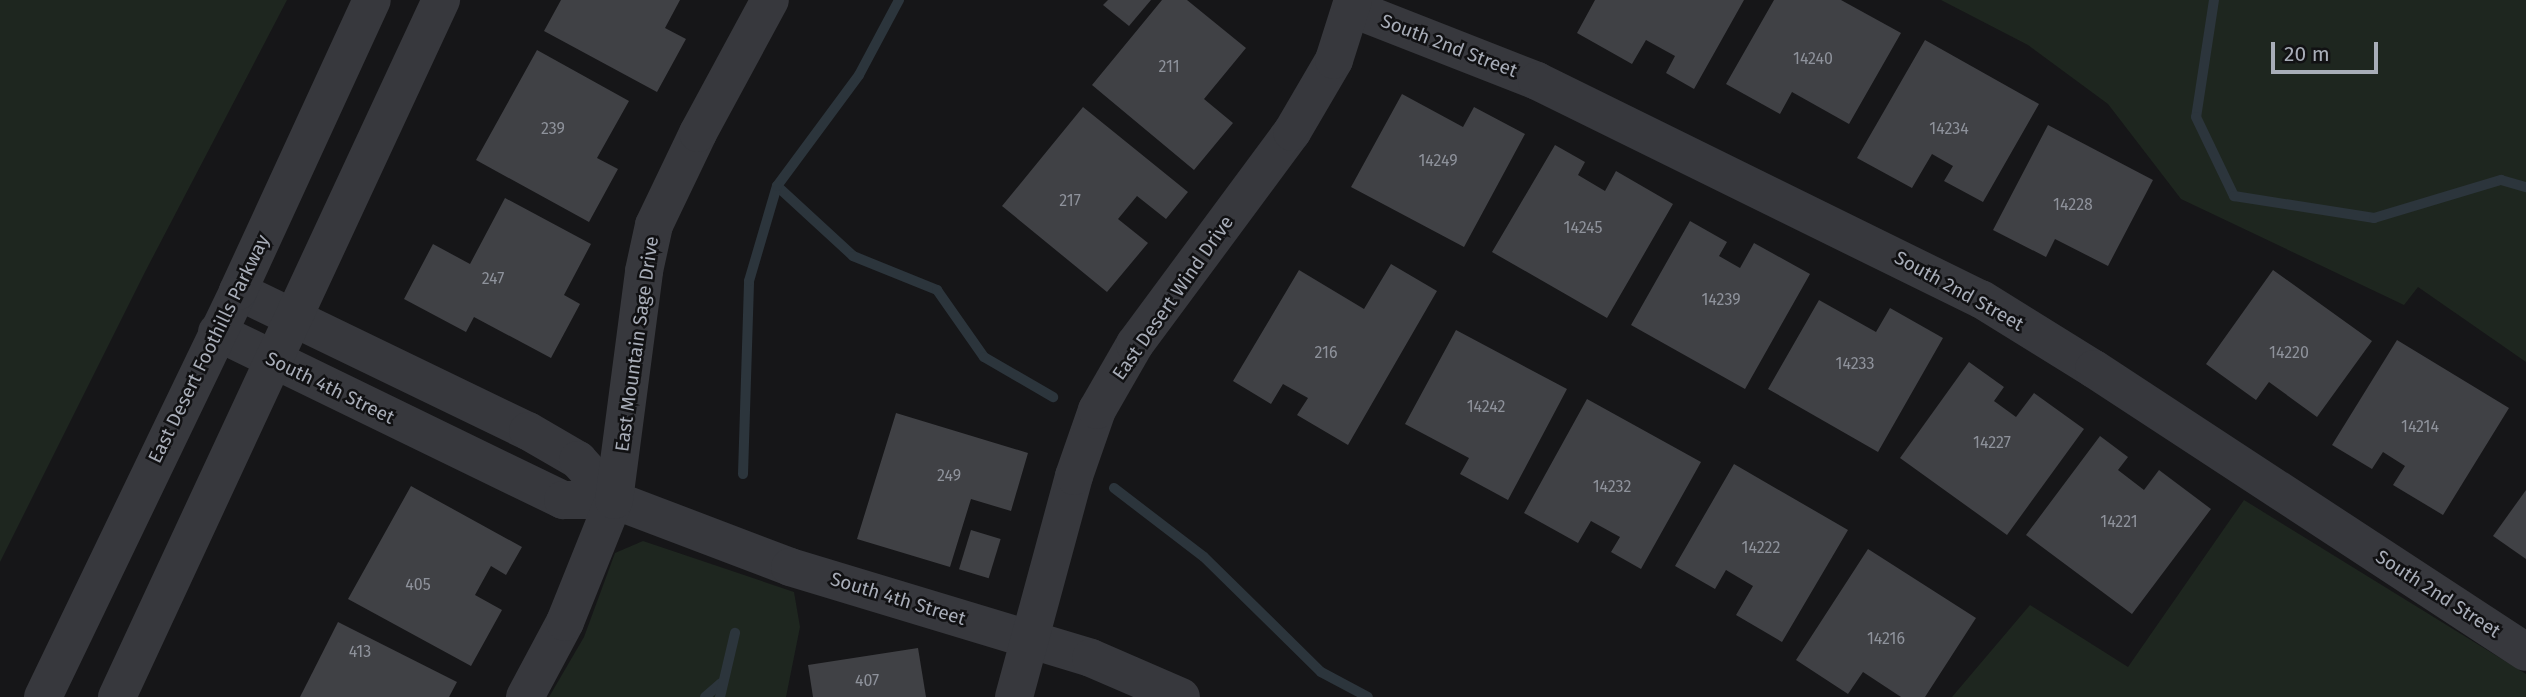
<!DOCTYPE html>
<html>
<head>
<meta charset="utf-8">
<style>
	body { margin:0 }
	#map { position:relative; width:2526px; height:697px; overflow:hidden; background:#161618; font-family:"Fira Sans",sans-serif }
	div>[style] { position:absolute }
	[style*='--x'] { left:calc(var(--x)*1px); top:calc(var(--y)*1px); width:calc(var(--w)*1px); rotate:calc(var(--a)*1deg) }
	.green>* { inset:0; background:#1e261f }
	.stream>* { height:10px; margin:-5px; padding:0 5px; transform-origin:5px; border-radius:5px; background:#2c353c }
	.building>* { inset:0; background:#404145; transform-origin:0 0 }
	.minor>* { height:38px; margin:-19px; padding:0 19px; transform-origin:19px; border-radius:19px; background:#37383d }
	span { translate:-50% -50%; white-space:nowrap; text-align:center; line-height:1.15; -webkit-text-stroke:5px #111113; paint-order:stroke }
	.number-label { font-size:16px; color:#8e929b }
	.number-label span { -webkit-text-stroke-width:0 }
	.street-label { font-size:19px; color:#a8adb8 }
	.scale { position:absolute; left:2271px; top:42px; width:107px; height:32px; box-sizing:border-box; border:4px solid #a8adb8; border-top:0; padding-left:9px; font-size:21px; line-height:24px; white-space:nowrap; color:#a8adb8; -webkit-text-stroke:5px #111113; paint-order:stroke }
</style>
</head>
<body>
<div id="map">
	<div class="green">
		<i style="clip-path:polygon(0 0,287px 0,145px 272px,0 562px)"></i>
		<i style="clip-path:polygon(1941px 0,2526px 0,2526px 362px,2418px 287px,2404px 305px,2181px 199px,2108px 104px,2028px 45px)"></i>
		<i style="clip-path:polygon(2244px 500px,2526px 674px,2526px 697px,1952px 697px,2030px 605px,2128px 667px)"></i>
		<i style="clip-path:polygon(643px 541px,794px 592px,800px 627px,786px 697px,549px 697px,584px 637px,615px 553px)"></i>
	</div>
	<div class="stream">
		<i style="--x:2214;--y:0;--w:118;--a:98.7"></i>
		<i style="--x:2196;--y:117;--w:88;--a:64.3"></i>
		<i style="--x:2234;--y:196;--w:142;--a:8.9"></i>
		<i style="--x:2374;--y:218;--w:133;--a:-16.7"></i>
		<i style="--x:2501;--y:180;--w:26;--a:16"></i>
		<i style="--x:777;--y:186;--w:103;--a:42.6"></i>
		<i style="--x:853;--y:256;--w:91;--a:22"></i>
		<i style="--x:937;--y:290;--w:82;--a:55"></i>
		<i style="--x:984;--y:357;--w:80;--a:30.1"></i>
		<i style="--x:743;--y:474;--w:193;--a:-88.2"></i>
		<i style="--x:749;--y:281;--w:99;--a:-73.6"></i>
		<i style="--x:777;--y:186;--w:138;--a:-53.5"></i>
		<i style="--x:859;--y:75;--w:85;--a:-61.9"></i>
		<i style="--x:1114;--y:488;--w:113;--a:37.5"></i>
		<i style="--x:1204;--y:557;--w:164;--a:44.5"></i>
		<i style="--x:1321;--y:672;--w:53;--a:28"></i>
		<i style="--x:705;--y:697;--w:21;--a:-41"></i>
		<i style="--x:720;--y:697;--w:66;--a:-76.8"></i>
	</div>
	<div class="building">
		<i style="clip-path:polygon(561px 0,680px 0,665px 28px,686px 39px,657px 92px,544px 31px)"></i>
		<i style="clip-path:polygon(1108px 0,1151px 0,1129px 26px,1103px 5px)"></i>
		<i style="clip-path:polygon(1162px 0,1187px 0,1246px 48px,1204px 99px,1233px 123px,1194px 170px,1092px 85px)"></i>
		<i style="clip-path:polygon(1595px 0,1744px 0,1694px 89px,1666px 73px,1675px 56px,1646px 40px,1632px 64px,1577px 33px)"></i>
		<i style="clip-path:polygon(1774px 0,1841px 0,1901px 33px,1849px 124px,1792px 92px,1780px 114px,1726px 84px)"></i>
		<i style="clip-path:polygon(1925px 40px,2039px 104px,1983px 202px,1944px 181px,1953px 166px,1932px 154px,1912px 188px,1857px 158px)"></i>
		<i style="clip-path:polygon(537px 50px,629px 101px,597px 158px,618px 169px,589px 222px,476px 160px)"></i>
		<i style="clip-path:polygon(1402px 94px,1463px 127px,1474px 107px,1525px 134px,1464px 247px,1351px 187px)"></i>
		<i style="clip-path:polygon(1083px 107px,1188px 192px,1166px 219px,1137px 196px,1118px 219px,1148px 243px,1107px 292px,1002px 206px)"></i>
		<i style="clip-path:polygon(2048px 125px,2153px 180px,2108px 266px,2055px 239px,2046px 257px,1993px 230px)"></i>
		<i style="clip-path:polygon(1555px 145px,1585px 162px,1578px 175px,1605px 191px,1616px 171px,1673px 204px,1607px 318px,1492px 252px)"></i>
		<i style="clip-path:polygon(505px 198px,591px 244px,564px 295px,580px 304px,551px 358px,474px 317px,466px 332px,404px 299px,433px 244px,470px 264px)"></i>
		<i style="clip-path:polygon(1690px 221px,1727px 242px,1719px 256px,1740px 268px,1754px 243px,1810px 274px,1745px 389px,1631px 325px)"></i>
		<i style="clip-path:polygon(1391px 264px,1437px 291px,1348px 445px,1297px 415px,1308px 398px,1283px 384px,1271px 404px,1233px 381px,1299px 270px,1364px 309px)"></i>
		<i style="clip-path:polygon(2273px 270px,2372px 341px,2317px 417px,2269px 382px,2256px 400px,2206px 364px)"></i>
		<i style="clip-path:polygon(1819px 300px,1876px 332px,1890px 308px,1943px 338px,1878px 452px,1768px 389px)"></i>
		<i style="clip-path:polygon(1456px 330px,1567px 389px,1508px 500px,1460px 474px,1469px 458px,1405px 424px)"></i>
		<i style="clip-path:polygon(2397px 340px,2509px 408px,2443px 515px,2393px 485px,2405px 466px,2383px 452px,2372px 469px,2332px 445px)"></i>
		<i style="clip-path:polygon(1969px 362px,2004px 387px,1994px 401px,2016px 417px,2034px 393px,2084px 429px,2007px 535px,1900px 458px)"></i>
		<i style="clip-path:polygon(1587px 399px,1701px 462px,1641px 569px,1611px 552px,1620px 537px,1591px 521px,1578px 543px,1524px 513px)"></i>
		<i style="clip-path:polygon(896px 413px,1028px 453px,1011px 511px,971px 499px,950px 567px,857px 539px)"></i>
		<i style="clip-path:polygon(2100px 436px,2128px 457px,2118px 470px,2144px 490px,2159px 470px,2211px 509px,2132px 614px,2026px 535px)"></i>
		<i style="clip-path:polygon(1734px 464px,1848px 530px,1782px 642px,1736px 615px,1753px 586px,1726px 570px,1715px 589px,1675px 566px)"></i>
		<i style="clip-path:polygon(411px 486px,522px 547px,506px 575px,491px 566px,475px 595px,502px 610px,471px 666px,348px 599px)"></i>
		<i style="clip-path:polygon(2526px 490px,2526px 559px,2493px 536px)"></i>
		<i style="left:971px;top:530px;width:31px;height:41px;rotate:17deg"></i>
		<i style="clip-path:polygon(1868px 549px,1976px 618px,1925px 697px,1901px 697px,1863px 672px,1848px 694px,1796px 660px)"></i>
		<i style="clip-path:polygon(338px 622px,457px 682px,449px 697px,300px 697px)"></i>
		<i style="clip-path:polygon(918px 648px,926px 697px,813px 697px,808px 665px)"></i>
	</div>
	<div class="minor">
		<i style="--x:1351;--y:8;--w:200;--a:21.4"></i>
		<i style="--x:1537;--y:81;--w:495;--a:26.2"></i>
		<i style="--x:1981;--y:299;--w:133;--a:31.8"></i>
		<i style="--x:2094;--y:369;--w:516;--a:33.23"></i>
		<i style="--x:238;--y:291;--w:322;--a:25.8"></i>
		<i style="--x:528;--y:431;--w:58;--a:30.1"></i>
		<i style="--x:578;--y:460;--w:54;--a:48"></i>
		<i style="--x:217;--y:332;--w:385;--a:25.9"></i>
		<i style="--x:563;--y:500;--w:51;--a:0"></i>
		<i style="--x:614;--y:500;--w:188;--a:20.8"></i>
		<i style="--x:790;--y:567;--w:314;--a:16.8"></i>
		<i style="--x:1091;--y:658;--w:98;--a:23.4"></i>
		<i style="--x:43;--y:697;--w:450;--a:-64.3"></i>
		<i style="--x:238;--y:291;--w:320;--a:-65.3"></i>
		<i style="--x:117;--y:697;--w:769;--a:-65.07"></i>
		<i style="--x:525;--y:697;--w:85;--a:-61.9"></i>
		<i style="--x:565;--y:622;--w:131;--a:-68.1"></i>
		<i style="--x:614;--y:500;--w:231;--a:-82.5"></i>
		<i style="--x:644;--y:271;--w:47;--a:-77.7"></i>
		<i style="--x:654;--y:225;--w:102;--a:-64.4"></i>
		<i style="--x:698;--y:133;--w:151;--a:-61.6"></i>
		<i style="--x:1014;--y:697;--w:229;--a:-74.8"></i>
		<i style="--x:1074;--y:476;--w:70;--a:-70.8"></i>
		<i style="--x:1097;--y:410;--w:76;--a:-60.1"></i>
		<i style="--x:1135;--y:344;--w:264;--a:-53.5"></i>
		<i style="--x:1292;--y:132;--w:83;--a:-59.7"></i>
		<i style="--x:1334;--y:60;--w:63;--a:-72.4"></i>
	</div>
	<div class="number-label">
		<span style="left:1813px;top:59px">14240</span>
		<span style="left:1169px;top:67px">211</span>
		<span style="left:553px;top:129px">239</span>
		<span style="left:1949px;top:129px">14234</span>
		<span style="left:1438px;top:161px">14249</span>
		<span style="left:1070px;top:201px">217</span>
		<span style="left:2073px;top:205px">14228</span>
		<span style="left:1583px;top:228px">14245</span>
		<span style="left:493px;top:279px">247</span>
		<span style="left:1721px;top:300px">14239</span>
		<span style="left:1326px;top:353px">216</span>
		<span style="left:2289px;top:353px">14220</span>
		<span style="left:1855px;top:364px">14233</span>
		<span style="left:1486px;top:407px">14242</span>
		<span style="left:2420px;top:427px">14214</span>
		<span style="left:1992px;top:443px">14227</span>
		<span style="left:949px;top:476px">249</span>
		<span style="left:1612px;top:487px">14232</span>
		<span style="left:2119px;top:522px">14221</span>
		<span style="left:1761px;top:548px">14222</span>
		<span style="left:418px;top:585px">405</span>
		<span style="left:1886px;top:639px">14216</span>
		<span style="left:360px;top:652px">413</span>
		<span style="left:867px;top:681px">407</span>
	</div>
	<div class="street-label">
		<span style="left:1449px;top:46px;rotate:21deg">South 2nd Street</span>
		<span style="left:1959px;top:291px;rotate:29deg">South 2nd Street</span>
		<span style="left:1173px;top:298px;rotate:-55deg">East Desert Wind Drive</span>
		<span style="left:637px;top:344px;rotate:-82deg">East Mountain Sage Drive</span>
		<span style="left:209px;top:349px;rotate:-64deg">East Desert Foothills Parkway</span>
		<span style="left:330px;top:388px;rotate:26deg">South 4th Street</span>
		<span style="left:2438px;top:594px;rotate:33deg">South 2nd Street</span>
		<span style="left:898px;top:599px;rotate:17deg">South 4th Street</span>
	</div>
	<div class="scale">20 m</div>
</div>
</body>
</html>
